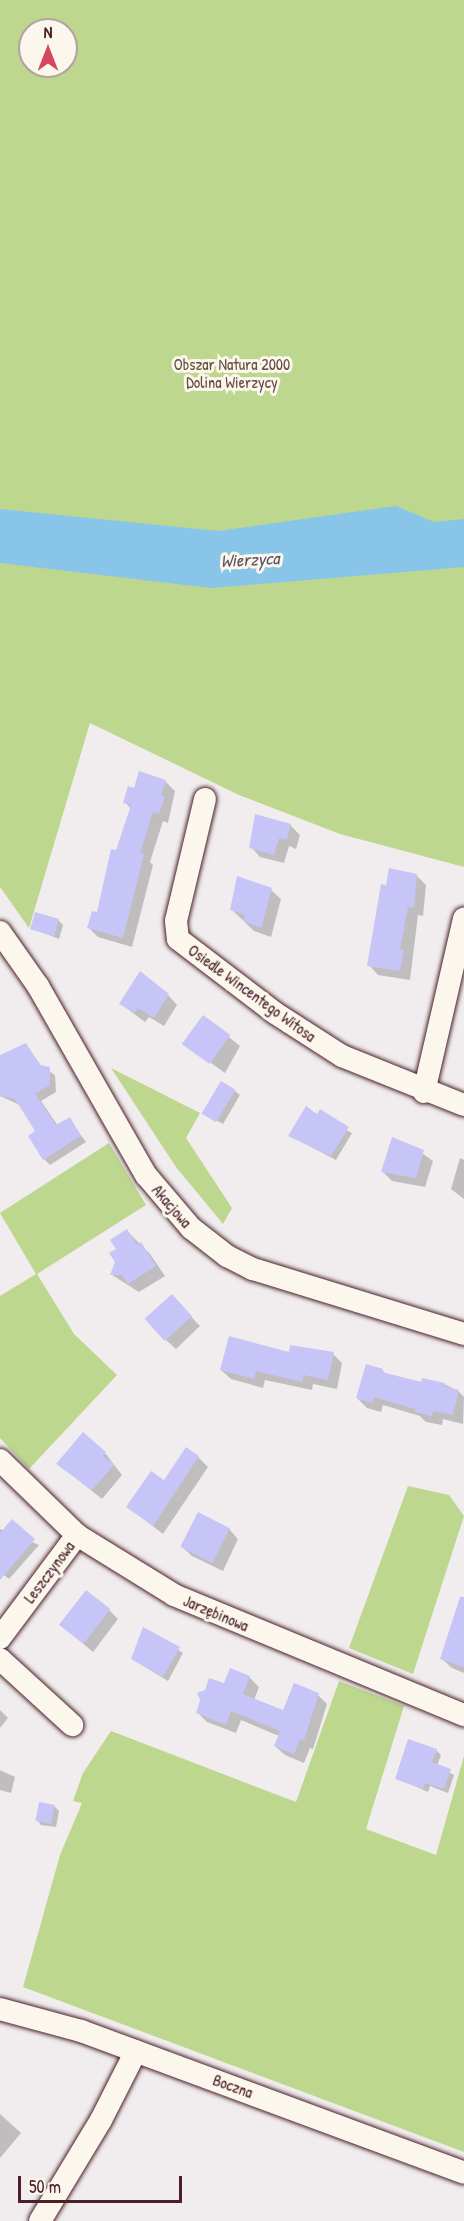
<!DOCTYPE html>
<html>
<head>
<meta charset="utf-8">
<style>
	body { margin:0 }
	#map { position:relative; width:464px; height:2221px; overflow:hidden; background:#f1edee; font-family:"Patrick Hand",sans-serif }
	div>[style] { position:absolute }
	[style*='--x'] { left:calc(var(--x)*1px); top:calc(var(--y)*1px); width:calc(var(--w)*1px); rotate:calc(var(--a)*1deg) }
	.green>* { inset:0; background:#bdd78e }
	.water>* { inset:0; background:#88c5e8 }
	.shadow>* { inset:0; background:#0003 }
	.building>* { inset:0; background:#c7c5f7; transform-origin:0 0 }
	.roads { filter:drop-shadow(0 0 2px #4a1f2b) drop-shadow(0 0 2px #4a1f2b) }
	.minor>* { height:22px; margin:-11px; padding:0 11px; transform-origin:11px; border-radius:11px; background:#fbf7ec }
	span { translate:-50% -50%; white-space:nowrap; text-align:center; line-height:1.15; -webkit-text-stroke:6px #fbf7ec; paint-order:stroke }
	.park-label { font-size:16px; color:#674d44 }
	.street-label { font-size:16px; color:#4a1f2b }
	.water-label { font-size:18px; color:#5d5164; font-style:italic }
	.north { position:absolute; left:18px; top:18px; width:60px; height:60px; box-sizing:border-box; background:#fbf7ec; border:2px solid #b4a19f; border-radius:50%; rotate:0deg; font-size:16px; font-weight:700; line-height:24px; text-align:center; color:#4a1f2b }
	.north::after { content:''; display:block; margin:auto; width:21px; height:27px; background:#d1495b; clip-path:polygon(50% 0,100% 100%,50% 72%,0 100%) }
	.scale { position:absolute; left:18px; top:2176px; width:164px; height:27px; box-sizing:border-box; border:3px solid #4a1f2b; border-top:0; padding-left:8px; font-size:18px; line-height:21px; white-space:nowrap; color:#4a1f2b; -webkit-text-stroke:4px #fbf7ec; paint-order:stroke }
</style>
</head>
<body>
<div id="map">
	<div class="green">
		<i style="clip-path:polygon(evenodd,0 0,464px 0,464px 867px,340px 834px,239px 795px,90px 723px,29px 928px,0 887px,0 0,30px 30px,66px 30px,66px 66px,30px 66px,30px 30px)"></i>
		<i style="clip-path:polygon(111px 1068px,200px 1113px,186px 1138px,232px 1208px,223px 1224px,176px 1167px)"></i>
		<i style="clip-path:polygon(109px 1143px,146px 1205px,37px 1274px,74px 1334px,117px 1375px,29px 1469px,0 1438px,0 1296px,36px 1274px,0 1213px)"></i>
		<i style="clip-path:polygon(408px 1486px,449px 1495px,464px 1516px,413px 1674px,349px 1648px)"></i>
		<i style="clip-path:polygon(339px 1681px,404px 1706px,366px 1829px,436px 1855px,464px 1756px,464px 2152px,23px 1987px,60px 1855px,82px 1803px,73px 1801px,83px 1773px,111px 1731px,296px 1802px)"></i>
	</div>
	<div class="water">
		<i style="clip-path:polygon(396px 506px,434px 522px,464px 519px,464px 567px,211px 588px,0 563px,0 509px,218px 531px)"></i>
	</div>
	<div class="shadow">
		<i style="clip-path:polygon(165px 781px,175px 791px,168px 823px,163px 821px,150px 862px,153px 865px,132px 947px,98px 937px,88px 927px,98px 914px,131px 809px,125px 802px,135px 790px)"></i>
		<i style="clip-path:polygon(290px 825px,300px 835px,296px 849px,289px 846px,284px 863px,260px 857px,251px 847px)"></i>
		<i style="clip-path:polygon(416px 875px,426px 885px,423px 916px,418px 915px,410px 980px,378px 975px,369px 965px,387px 887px)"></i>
		<i style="clip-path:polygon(271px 890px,281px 899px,271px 937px,254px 931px,231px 909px)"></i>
		<i style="clip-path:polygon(58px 920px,63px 925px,59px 939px,32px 928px)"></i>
		<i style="clip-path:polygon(168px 995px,177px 1005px,164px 1026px,149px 1017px,145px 1022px,121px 1004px)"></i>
		<i style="clip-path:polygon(204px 1017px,240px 1046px,225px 1073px,187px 1046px)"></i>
		<i style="clip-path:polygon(26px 1045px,42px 1067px,55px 1075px,56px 1092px,41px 1101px,58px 1126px,69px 1119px,86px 1142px,50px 1165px,44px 1159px,37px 1132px,20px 1105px,0 1096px,0 1058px)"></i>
		<i style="clip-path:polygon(235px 1091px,240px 1095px,223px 1124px,207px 1115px)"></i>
		<i style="clip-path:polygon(318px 1116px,352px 1133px,336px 1160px,290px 1136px)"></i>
		<i style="clip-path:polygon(393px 1139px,409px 1144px,433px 1161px,425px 1187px,392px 1181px,383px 1172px)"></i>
		<i style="clip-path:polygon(460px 1158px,464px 1160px,464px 1199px,451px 1189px)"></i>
		<i style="clip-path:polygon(127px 1231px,150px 1254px,165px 1276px,139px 1292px,112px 1275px)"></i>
		<i style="clip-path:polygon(181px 1306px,200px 1326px,176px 1349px,166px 1340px)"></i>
		<i style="clip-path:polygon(290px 1354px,333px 1354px,342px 1363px,337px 1389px,313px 1384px,312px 1390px,265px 1380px,263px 1388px,231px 1379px,221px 1370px)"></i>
		<i style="clip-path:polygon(382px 1370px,387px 1375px,422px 1384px,444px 1384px,458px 1391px,464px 1397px,463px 1424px,443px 1419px,442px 1425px,426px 1422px,420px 1416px,383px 1405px,381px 1412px,367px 1408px,357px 1398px)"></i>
		<i style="clip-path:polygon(105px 1453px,122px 1475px,102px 1499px,58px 1464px)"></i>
		<i style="clip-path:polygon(198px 1457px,208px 1467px,163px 1534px,128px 1507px)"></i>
		<i style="clip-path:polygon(0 1529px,39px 1545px,9px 1579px,0 1572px)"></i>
		<i style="clip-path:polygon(229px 1529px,238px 1539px,223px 1571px,192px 1556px,182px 1547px)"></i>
		<i style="clip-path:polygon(109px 1610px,118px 1619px,93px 1652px,61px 1625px)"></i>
		<i style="clip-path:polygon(144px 1629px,183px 1653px,168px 1681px,132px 1659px)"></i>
		<i style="clip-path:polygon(464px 1631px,464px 1673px,452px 1668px,442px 1659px)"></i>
		<i style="clip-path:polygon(249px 1677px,259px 1687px,254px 1700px,284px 1712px,318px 1695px,327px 1704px,313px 1749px,310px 1748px,304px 1763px,285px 1755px,275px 1746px,279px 1736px,241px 1720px,236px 1733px,207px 1722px,198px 1713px,225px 1685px)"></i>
		<i style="clip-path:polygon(0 1710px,8px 1718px,0 1728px)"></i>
		<i style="clip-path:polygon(436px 1750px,441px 1755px,437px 1766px,454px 1775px,448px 1793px,430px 1786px,428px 1792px,396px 1778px)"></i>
		<i style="clip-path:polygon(0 1770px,15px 1777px,11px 1793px,0 1790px)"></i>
		<i style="clip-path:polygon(54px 1806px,59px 1811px,56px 1827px,41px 1825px,37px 1820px)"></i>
		<i style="clip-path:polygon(0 2114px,21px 2133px,0 2158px)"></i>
	</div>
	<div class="building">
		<i style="clip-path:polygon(139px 771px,166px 780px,161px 795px,165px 796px,159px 814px,153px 812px,140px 853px,144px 854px,123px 938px,87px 928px,92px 911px,97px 912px,111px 849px,116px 850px,131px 805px,123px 803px,128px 786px,134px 788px)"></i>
		<i style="clip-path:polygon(255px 814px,291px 824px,287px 840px,279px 838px,274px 855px,249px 848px)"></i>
		<i style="clip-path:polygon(389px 868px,417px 874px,414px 908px,408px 907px,400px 949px,404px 950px,400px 971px,367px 966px,381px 884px,386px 885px)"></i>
		<i style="clip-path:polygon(237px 876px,272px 888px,261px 928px,243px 921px,245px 915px,230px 910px)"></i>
		<i style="left:35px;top:912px;width:25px;height:18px;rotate:16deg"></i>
		<i style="clip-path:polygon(140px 971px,169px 994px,154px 1018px,138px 1008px,135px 1013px,119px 1004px)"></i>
		<i style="left:203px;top:1015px;width:34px;height:36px;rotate:36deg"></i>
		<i style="clip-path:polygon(26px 1043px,40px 1065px,50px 1067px,50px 1085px,35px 1094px,56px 1125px,70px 1117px,81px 1136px,43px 1160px,28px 1136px,35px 1131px,15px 1099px,0 1096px,0 1055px)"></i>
		<i style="left:221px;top:1081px;width:17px;height:38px;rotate:31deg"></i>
		<i style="clip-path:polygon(306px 1106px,317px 1114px,320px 1109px,349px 1127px,331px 1156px,288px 1136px)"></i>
		<i style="clip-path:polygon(392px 1137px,424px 1150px,416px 1178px,381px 1172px)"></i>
		<i style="clip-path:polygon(127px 1229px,137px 1245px,141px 1242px,156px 1266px,128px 1284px,122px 1275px,110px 1275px,115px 1262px,109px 1253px,116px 1249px,110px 1240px)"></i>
		<i style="left:172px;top:1294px;width:30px;height:37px;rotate:48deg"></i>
		<i style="clip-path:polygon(229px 1336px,289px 1352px,290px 1345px,334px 1352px,328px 1380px,304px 1375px,302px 1382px,256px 1371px,254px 1379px,220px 1370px)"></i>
		<i style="clip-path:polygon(366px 1364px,383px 1369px,382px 1372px,421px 1382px,422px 1378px,445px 1383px,444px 1386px,459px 1390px,453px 1415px,433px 1411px,432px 1416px,415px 1412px,415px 1409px,374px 1397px,372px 1403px,356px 1398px)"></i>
		<i style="clip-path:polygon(83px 1432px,106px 1452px,103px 1456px,114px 1465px,92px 1490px,56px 1464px)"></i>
		<i style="clip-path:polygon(186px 1447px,199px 1456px,153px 1526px,126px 1507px,151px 1471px,164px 1480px)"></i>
		<i style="left:198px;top:1512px;width:36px;height:39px;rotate:27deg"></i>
		<i style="clip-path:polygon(12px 1519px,35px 1539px,0 1580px,0 1533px)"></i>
		<i style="left:86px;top:1590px;width:31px;height:44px;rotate:38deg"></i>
		<i style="clip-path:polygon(460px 1597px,464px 1597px,464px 1667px,440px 1659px)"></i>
		<i style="clip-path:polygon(143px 1627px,180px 1647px,163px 1677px,131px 1659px)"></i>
		<i style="clip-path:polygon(230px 1668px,250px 1676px,243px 1694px,283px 1710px,294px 1683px,319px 1693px,304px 1740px,300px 1739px,294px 1754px,274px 1746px,280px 1731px,231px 1711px,226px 1725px,196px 1713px,200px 1700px,197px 1693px,205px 1690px,209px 1678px,224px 1683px)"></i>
		<i style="clip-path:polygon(408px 1739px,437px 1749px,432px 1762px,451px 1769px,444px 1789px,425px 1783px,423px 1789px,395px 1779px)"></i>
		<i style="left:39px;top:1802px;width:16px;height:19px;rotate:11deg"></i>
	</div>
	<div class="roads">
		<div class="minor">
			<i style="--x:205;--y:799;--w:125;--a:103.4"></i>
			<i style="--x:176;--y:921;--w:18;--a:84"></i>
			<i style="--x:178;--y:939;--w:122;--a:37.3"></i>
			<i style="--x:275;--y:1013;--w:80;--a:32.7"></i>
			<i style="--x:342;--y:1056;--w:131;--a:21.9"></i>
			<i style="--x:0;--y:932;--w:66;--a:54.9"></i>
			<i style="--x:38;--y:986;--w:218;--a:60.3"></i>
			<i style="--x:146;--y:1175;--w:70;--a:49.7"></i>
			<i style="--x:191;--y:1228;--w:46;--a:37.9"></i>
			<i style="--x:227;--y:1256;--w:29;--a:27"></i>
			<i style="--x:253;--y:1269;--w:221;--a:17.1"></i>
			<i style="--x:424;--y:1092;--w:178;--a:-77"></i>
			<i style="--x:0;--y:1460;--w:107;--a:44.2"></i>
			<i style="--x:77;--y:1535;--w:114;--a:31.7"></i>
			<i style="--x:174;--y:1595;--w:314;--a:22.5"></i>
			<i style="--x:0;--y:1638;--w:129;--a:-53.2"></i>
			<i style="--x:0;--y:1659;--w:98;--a:42.5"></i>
			<i style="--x:0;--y:2009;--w:84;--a:15.2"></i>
			<i style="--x:81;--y:2031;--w:408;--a:20.3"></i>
			<i style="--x:40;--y:2221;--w:118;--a:-58.9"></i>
			<i style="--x:101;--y:2120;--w:77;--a:-63.1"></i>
		</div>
	</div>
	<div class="park-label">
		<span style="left:232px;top:373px">Obszar Natura 2000<br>Dolina Wierzycy</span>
	</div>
	<div class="street-label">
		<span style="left:252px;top:993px;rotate:36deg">Osiedle Wincentego Witosa</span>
		<span style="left:172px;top:1206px;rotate:49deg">Akacjowa</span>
		<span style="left:49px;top:1572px;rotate:-53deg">Leszczynowa</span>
		<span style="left:216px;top:1613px;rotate:23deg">Jarzębinowa</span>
		<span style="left:233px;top:2086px;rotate:20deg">Boczna</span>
	</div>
	<div class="water-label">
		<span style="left:250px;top:560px;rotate:-3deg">Wierzyca</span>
	</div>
	<div class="north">N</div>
	<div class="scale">50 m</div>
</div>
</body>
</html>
